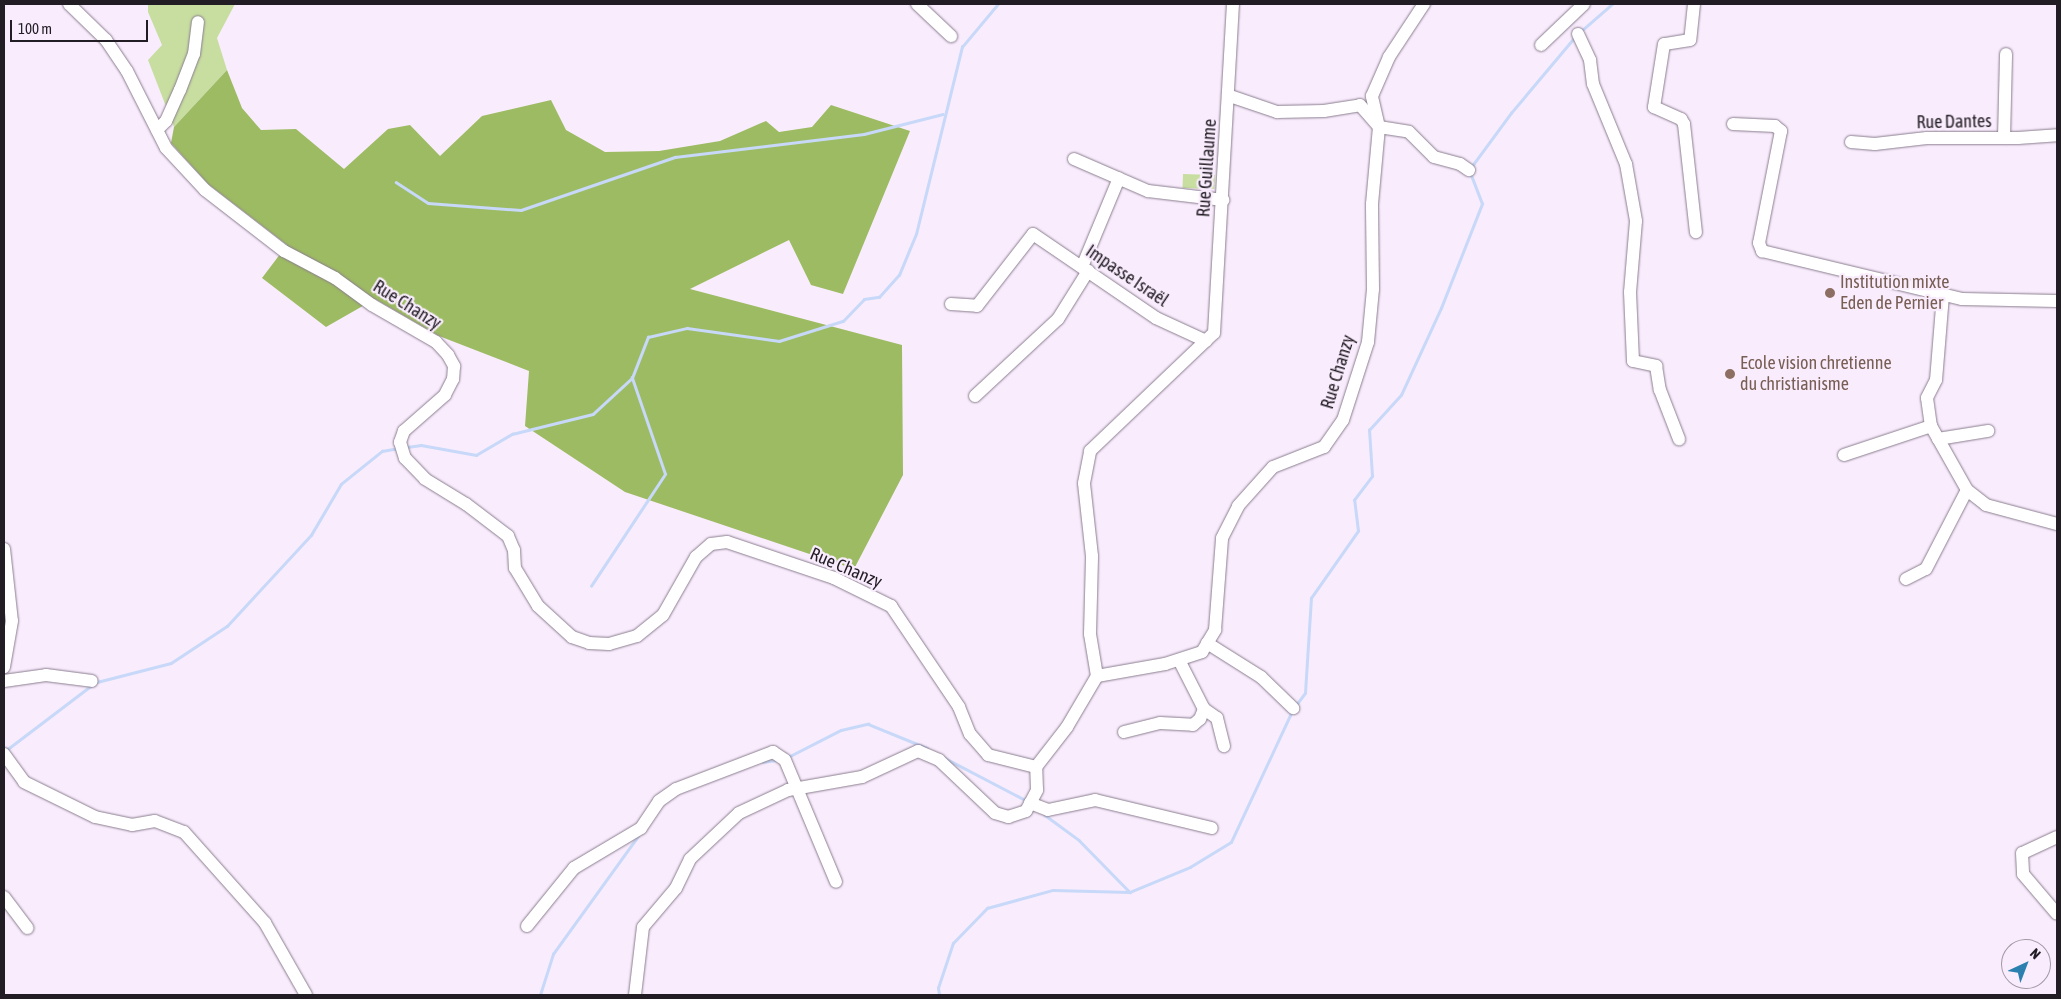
<!DOCTYPE html>
<html>
<head>
<meta charset="utf-8">
<style>
	body { margin:0 }
	#map { position:relative; width:2061px; height:999px; overflow:hidden; background:#f9edfd; font-family:"Asap Condensed",sans-serif }
	div>[style] { position:absolute }
	[style*='--x'] { left:calc(var(--x)*1px); top:calc(var(--y)*1px); width:calc(var(--w)*1px); rotate:calc(var(--a)*1deg) }
	.green>* { inset:0; background:#c7dea0; transform-origin:0 0 }
	.forest>* { inset:0; background:#9dbb63 }
	.stream>* { height:2.5px; margin:-1.25px; padding:0 1.25px; transform-origin:1.25px; border-radius:1.25px; background:#c7d8f8 }
	.roads { filter:drop-shadow(0 0 1px #8a7d8f) drop-shadow(0 0 1px #8a7d8f) }
	.minor>* { height:12px; margin:-6px; padding:0 6px; transform-origin:6px; border-radius:6px; background:#fff }
	.dots>* { width:14px; height:14px; translate:-50% -50%; box-sizing:border-box; border:2px solid #f9edfd; border-radius:50% }
	span { translate:-50% -50%; white-space:nowrap; text-align:center; line-height:1.15; -webkit-text-stroke:4.5px #f9edfd; paint-order:stroke }
	.street-label { font-size:18px; color:#221d24 }
	.education-label { font-size:18px; color:#785e54 }
	.left { translate:0 -50%; text-align:left }
	.frame { position:absolute; inset:0; border:5px solid #221d24; pointer-events:none }
	.north { position:absolute; left:2001px; top:939px; width:50px; height:50px; box-sizing:border-box; background:#f9edfd; border:1px solid #a39aa6; border-radius:50%; rotate:43deg; font-size:14px; font-weight:700; line-height:20px; text-align:center; color:#221d24 }
	.north::after { content:''; display:block; margin:auto; width:18px; height:22px; background:#2c80b0; clip-path:polygon(50% 0,100% 100%,50% 72%,0 100%) }
	.scale { position:absolute; left:10px; top:20px; width:138px; height:22px; box-sizing:border-box; border:2px solid #221d24; border-top:0; padding-left:6px; font-size:15px; line-height:18px; white-space:nowrap; color:#221d24; -webkit-text-stroke:4px #f9edfd; paint-order:stroke }
</style>
</head>
<body>
<div id="map">
	<div class="green">
		<i style="clip-path:polygon(148px 4px,235px 4px,217px 38px,227px 70px,174px 127px,148px 60px,162px 45px,148px 12px)"></i>
		<i style="left:1183px;top:174px;width:32px;height:14px;rotate:2deg"></i>
	</div>
	<div class="forest">
		<i style="clip-path:polygon(227px 70px,242px 108px,261px 130px,296px 129px,344px 169px,388px 129px,410px 125px,440px 156px,482px 116px,551px 100px,566px 130px,605px 152px,659px 151px,720px 141px,766px 121px,779px 132px,812px 127px,831px 105px,910px 131px,843px 294px,811px 285px,789px 240px,690px 289px,902px 345px,903px 475px,854px 569px,625px 492px,525px 426px,529px 371px,439px 336px,375px 299px,326px 327px,262px 278px,287px 245px,208px 184px,171px 143px,174px 127px)"></i>
	</div>
	<div class="stream">
		<i style="--x:1580;--y:32;--w:43;--a:-41.2"></i>
		<i style="--x:1472;--y:166;--w:66;--a:-53.7"></i>
		<i style="--x:1511;--y:113;--w:98;--a:-50"></i>
		<i style="--x:396;--y:182;--w:38;--a:33"></i>
		<i style="--x:428;--y:203;--w:93;--a:4.3"></i>
		<i style="--x:521;--y:210;--w:163;--a:-19"></i>
		<i style="--x:675;--y:157;--w:190;--a:-6.9"></i>
		<i style="--x:864;--y:134;--w:81;--a:-14.2"></i>
		<i style="--x:407;--y:447;--w:14;--a:-8"></i>
		<i style="--x:421;--y:445;--w:56;--a:10.3"></i>
		<i style="--x:476;--y:455;--w:42;--a:-30.3"></i>
		<i style="--x:512;--y:434;--w:83;--a:-13.9"></i>
		<i style="--x:593;--y:414;--w:53;--a:-42.7"></i>
		<i style="--x:632;--y:378;--w:44;--a:-68.7"></i>
		<i style="--x:648;--y:337;--w:40;--a:-13"></i>
		<i style="--x:687;--y:328;--w:93;--a:8"></i>
		<i style="--x:779;--y:341;--w:67;--a:-17.4"></i>
		<i style="--x:843;--y:321;--w:30;--a:-46"></i>
		<i style="--x:864;--y:299;--w:15;--a:-8"></i>
		<i style="--x:879;--y:297;--w:30;--a:-48"></i>
		<i style="--x:899;--y:275;--w:44;--a:-67.5"></i>
		<i style="--x:916;--y:234;--w:193;--a:-76.2"></i>
		<i style="--x:962;--y:47;--w:56;--a:-50.1"></i>
		<i style="--x:591;--y:586;--w:134;--a:-56.5"></i>
		<i style="--x:665;--y:474;--w:102;--a:-109"></i>
		<i style="--x:97;--y:682;--w:76;--a:-14.4"></i>
		<i style="--x:171;--y:663;--w:67;--a:-33.5"></i>
		<i style="--x:227;--y:626;--w:124;--a:-47.3"></i>
		<i style="--x:311;--y:535;--w:59;--a:-59.5"></i>
		<i style="--x:341;--y:484;--w:53;--a:-38.8"></i>
		<i style="--x:382;--y:451;--w:17;--a:-10"></i>
		<i style="--x:1296;--y:705;--w:15;--a:-53"></i>
		<i style="--x:1305;--y:693;--w:95;--a:-86.4"></i>
		<i style="--x:1311;--y:598;--w:82;--a:-55"></i>
		<i style="--x:1358;--y:531;--w:31;--a:-97"></i>
		<i style="--x:1354;--y:500;--w:30;--a:-53"></i>
		<i style="--x:1372;--y:476;--w:46;--a:-93.7"></i>
		<i style="--x:1369;--y:430;--w:47;--a:-47.6"></i>
		<i style="--x:1401;--y:395;--w:96;--a:-65.3"></i>
		<i style="--x:1441;--y:308;--w:112;--a:-68.5"></i>
		<i style="--x:1482;--y:204;--w:33;--a:-111"></i>
		<i style="--x:5;--y:751;--w:109;--a:-37.2"></i>
		<i style="--x:788;--y:757;--w:59;--a:-27"></i>
		<i style="--x:841;--y:730;--w:28;--a:-13"></i>
		<i style="--x:868;--y:724;--w:64;--a:22.1"></i>
		<i style="--x:943;--y:757;--w:95;--a:27.6"></i>
		<i style="--x:763;--y:762;--w:12;--a:-9"></i>
		<i style="--x:1045;--y:815;--w:42;--a:36.3"></i>
		<i style="--x:1079;--y:840;--w:73;--a:45.6"></i>
		<i style="--x:1130;--y:892;--w:65;--a:-22.6"></i>
		<i style="--x:1190;--y:867;--w:48;--a:-31.4"></i>
		<i style="--x:1231;--y:842;--w:145;--a:-65"></i>
		<i style="--x:540;--y:995;--w:43;--a:-72.4"></i>
		<i style="--x:553;--y:954;--w:145;--a:-54.2"></i>
		<i style="--x:939;--y:995;--w:7;--a:-98"></i>
		<i style="--x:938;--y:988;--w:47;--a:-71.6"></i>
		<i style="--x:953;--y:943;--w:49;--a:-45.8"></i>
		<i style="--x:987;--y:908;--w:68;--a:-15.3"></i>
		<i style="--x:1053;--y:890;--w:76;--a:1.5"></i>
	</div>
	<div class="roads">
		<div class="minor">
			<i style="--x:69;--y:4;--w:52;--a:44.2"></i>
			<i style="--x:106;--y:40;--w:37;--a:56"></i>
			<i style="--x:127;--y:71;--w:86;--a:63.1"></i>
			<i style="--x:166;--y:148;--w:57;--a:47.1"></i>
			<i style="--x:205;--y:190;--w:100;--a:37.7"></i>
			<i style="--x:284;--y:251;--w:58;--a:27.9"></i>
			<i style="--x:335;--y:278;--w:46;--a:36.1"></i>
			<i style="--x:372;--y:305;--w:74;--a:30"></i>
			<i style="--x:436;--y:342;--w:18;--a:47"></i>
			<i style="--x:448;--y:355;--w:13;--a:61"></i>
			<i style="--x:454;--y:366;--w:13;--a:94"></i>
			<i style="--x:453;--y:379;--w:18;--a:117"></i>
			<i style="--x:445;--y:395;--w:55;--a:138.7"></i>
			<i style="--x:404;--y:431;--w:12;--a:110"></i>
			<i style="--x:400;--y:442;--w:17;--a:73"></i>
			<i style="--x:405;--y:458;--w:29;--a:46"></i>
			<i style="--x:425;--y:479;--w:48;--a:31.4"></i>
			<i style="--x:466;--y:504;--w:53;--a:37.3"></i>
			<i style="--x:508;--y:536;--w:15;--a:67"></i>
			<i style="--x:514;--y:550;--w:18;--a:87"></i>
			<i style="--x:515;--y:568;--w:44;--a:58.8"></i>
			<i style="--x:538;--y:606;--w:46;--a:42.4"></i>
			<i style="--x:572;--y:637;--w:18;--a:19"></i>
			<i style="--x:589;--y:643;--w:20;--a:3"></i>
			<i style="--x:609;--y:644;--w:29;--a:-16"></i>
			<i style="--x:637;--y:636;--w:33;--a:-39"></i>
			<i style="--x:663;--y:615;--w:67;--a:-60.4"></i>
			<i style="--x:696;--y:557;--w:20;--a:-41"></i>
			<i style="--x:711;--y:544;--w:16;--a:-7"></i>
			<i style="--x:727;--y:542;--w:113;--a:18.6"></i>
			<i style="--x:834;--y:578;--w:64;--a:26.2"></i>
			<i style="--x:891;--y:606;--w:122;--a:56"></i>
			<i style="--x:959;--y:707;--w:29;--a:68"></i>
			<i style="--x:970;--y:734;--w:28;--a:49"></i>
			<i style="--x:988;--y:755;--w:49;--a:14"></i>
			<i style="--x:1036;--y:767;--w:51;--a:-52.2"></i>
			<i style="--x:1067;--y:727;--w:59;--a:-59.5"></i>
			<i style="--x:1097;--y:676;--w:69;--a:-10"></i>
			<i style="--x:1165;--y:664;--w:39;--a:-18"></i>
			<i style="--x:1202;--y:652;--w:26;--a:-59"></i>
			<i style="--x:1215;--y:630;--w:92;--a:-85.6"></i>
			<i style="--x:1222;--y:538;--w:36;--a:-63"></i>
			<i style="--x:1238;--y:506;--w:52;--a:-48.1"></i>
			<i style="--x:1273;--y:467;--w:55;--a:-21.4"></i>
			<i style="--x:1324;--y:447;--w:33;--a:-55"></i>
			<i style="--x:1343;--y:420;--w:82;--a:-72.2"></i>
			<i style="--x:1368;--y:342;--w:53;--a:-84.6"></i>
			<i style="--x:1373;--y:289;--w:85;--a:-90.7"></i>
			<i style="--x:1372;--y:204;--w:77;--a:-84.8"></i>
			<i style="--x:1379;--y:127;--w:32;--a:-103"></i>
			<i style="--x:1372;--y:96;--w:43;--a:-66.4"></i>
			<i style="--x:1389;--y:57;--w:64;--a:-56.6"></i>
			<i style="--x:917;--y:4;--w:47;--a:43.3"></i>
			<i style="--x:1694;--y:4;--w:36;--a:96"></i>
			<i style="--x:1690;--y:40;--w:26;--a:171"></i>
			<i style="--x:1664;--y:44;--w:64;--a:99"></i>
			<i style="--x:1654;--y:107;--w:30;--a:24"></i>
			<i style="--x:1681;--y:119;--w:6;--a:59"></i>
			<i style="--x:1684;--y:124;--w:109;--a:83.7"></i>
			<i style="--x:1578;--y:34;--w:29;--a:65"></i>
			<i style="--x:1590;--y:60;--w:24;--a:83"></i>
			<i style="--x:1593;--y:84;--w:87;--a:67.6"></i>
			<i style="--x:1626;--y:164;--w:58;--a:80"></i>
			<i style="--x:1636;--y:221;--w:71;--a:94.8"></i>
			<i style="--x:1630;--y:292;--w:69;--a:87.5"></i>
			<i style="--x:1633;--y:361;--w:24;--a:12"></i>
			<i style="--x:1656;--y:366;--w:24;--a:81"></i>
			<i style="--x:1660;--y:390;--w:53;--a:68.8"></i>
			<i style="--x:1541;--y:45;--w:59;--a:-43.6"></i>
			<i style="--x:1230;--y:96;--w:50;--a:18.8"></i>
			<i style="--x:1277;--y:112;--w:47;--a:-1.2"></i>
			<i style="--x:1324;--y:111;--w:36;--a:-9"></i>
			<i style="--x:1360;--y:105;--w:29;--a:49"></i>
			<i style="--x:1379;--y:127;--w:30;--a:9"></i>
			<i style="--x:1409;--y:132;--w:35;--a:45"></i>
			<i style="--x:1434;--y:157;--w:27;--a:15"></i>
			<i style="--x:1460;--y:164;--w:11;--a:34"></i>
			<i style="--x:1733;--y:124;--w:42;--a:2.7"></i>
			<i style="--x:1775;--y:126;--w:8;--a:40"></i>
			<i style="--x:1781;--y:131;--w:114;--a:101.1"></i>
			<i style="--x:1759;--y:243;--w:9;--a:69"></i>
			<i style="--x:1762;--y:251;--w:206;--a:13.5"></i>
			<i style="--x:1962;--y:299;--w:95;--a:1.2"></i>
			<i style="--x:157;--y:130;--w:13;--a:-45"></i>
			<i style="--x:166;--y:121;--w:34;--a:-66"></i>
			<i style="--x:180;--y:90;--w:39;--a:-69"></i>
			<i style="--x:194;--y:54;--w:32;--a:-83"></i>
			<i style="--x:2004;--y:138;--w:84;--a:-88.6"></i>
			<i style="--x:1851;--y:142;--w:24;--a:5"></i>
			<i style="--x:1875;--y:144;--w:52;--a:-6.6"></i>
			<i style="--x:1927;--y:138;--w:91;--a:0"></i>
			<i style="--x:2018;--y:138;--w:39;--a:-4"></i>
			<i style="--x:1074;--y:159;--w:81;--a:23.4"></i>
			<i style="--x:1148;--y:191;--w:76;--a:6.8"></i>
			<i style="--x:1082;--y:267;--w:96;--a:-67.4"></i>
			<i style="--x:1943;--y:295;--w:85;--a:94.7"></i>
			<i style="--x:1936;--y:380;--w:20;--a:117"></i>
			<i style="--x:1927;--y:398;--w:28;--a:82"></i>
			<i style="--x:1931;--y:426;--w:73;--a:60.6"></i>
			<i style="--x:1967;--y:490;--w:24;--a:38"></i>
			<i style="--x:1986;--y:505;--w:73;--a:15"></i>
			<i style="--x:951;--y:304;--w:26;--a:4"></i>
			<i style="--x:977;--y:306;--w:91;--a:-52.1"></i>
			<i style="--x:1033;--y:234;--w:149;--a:34.3"></i>
			<i style="--x:1156;--y:318;--w:55;--a:24.7"></i>
			<i style="--x:975;--y:396;--w:113;--a:-42.9"></i>
			<i style="--x:1058;--y:319;--w:57;--a:-58"></i>
			<i style="--x:1938;--y:439;--w:51;--a:-9.1"></i>
			<i style="--x:1844;--y:455;--w:92;--a:-18.4"></i>
			<i style="--x:4;--y:549;--w:72;--a:83.7"></i>
			<i style="--x:12;--y:621;--w:47;--a:99.9"></i>
			<i style="--x:1906;--y:579;--w:22;--a:-27"></i>
			<i style="--x:1926;--y:569;--w:89;--a:-62.6"></i>
			<i style="--x:1207;--y:643;--w:64;--a:32.2"></i>
			<i style="--x:1261;--y:677;--w:45;--a:44.1"></i>
			<i style="--x:1179;--y:660;--w:55;--a:63"></i>
			<i style="--x:1204;--y:709;--w:16;--a:35"></i>
			<i style="--x:1217;--y:718;--w:29;--a:76"></i>
			<i style="--x:1097;--y:676;--w:43;--a:-99.5"></i>
			<i style="--x:1090;--y:634;--w:78;--a:-88.5"></i>
			<i style="--x:1092;--y:556;--w:73;--a:-96.3"></i>
			<i style="--x:1084;--y:483;--w:33;--a:-79"></i>
			<i style="--x:1090;--y:451;--w:171;--a:-43.6"></i>
			<i style="--x:1214;--y:333;--w:330;--a:-86.7"></i>
			<i style="--x:4;--y:681;--w:42;--a:-8.1"></i>
			<i style="--x:46;--y:675;--w:46;--a:7.4"></i>
			<i style="--x:1124;--y:732;--w:37;--a:-14"></i>
			<i style="--x:1160;--y:723;--w:33;--a:3"></i>
			<i style="--x:1193;--y:725;--w:9;--a:-41"></i>
			<i style="--x:1200;--y:719;--w:11;--a:-68"></i>
			<i style="--x:4;--y:754;--w:34;--a:54"></i>
			<i style="--x:24;--y:782;--w:79;--a:26.2"></i>
			<i style="--x:95;--y:817;--w:38;--a:12"></i>
			<i style="--x:132;--y:825;--w:23;--a:-10"></i>
			<i style="--x:155;--y:821;--w:31;--a:21"></i>
			<i style="--x:184;--y:832;--w:122;--a:48.3"></i>
			<i style="--x:265;--y:923;--w:83;--a:60.3"></i>
			<i style="--x:1030;--y:803;--w:19;--a:21"></i>
			<i style="--x:1048;--y:810;--w:48;--a:-12"></i>
			<i style="--x:1095;--y:800;--w:120;--a:13.5"></i>
			<i style="--x:2057;--y:837;--w:38;--a:155"></i>
			<i style="--x:2022;--y:853;--w:21;--a:87"></i>
			<i style="--x:2023;--y:874;--w:52;--a:49.6"></i>
			<i style="--x:4;--y:897;--w:39;--a:53"></i>
			<i style="--x:527;--y:926;--w:75;--a:-51"></i>
			<i style="--x:574;--y:868;--w:78;--a:-30.8"></i>
			<i style="--x:641;--y:828;--w:32;--a:-56"></i>
			<i style="--x:659;--y:801;--w:21;--a:-35"></i>
			<i style="--x:676;--y:789;--w:104;--a:-20.9"></i>
			<i style="--x:773;--y:752;--w:14;--a:34"></i>
			<i style="--x:785;--y:760;--w:132;--a:67.3"></i>
			<i style="--x:635;--y:995;--w:68;--a:-83.3"></i>
			<i style="--x:643;--y:927;--w:51;--a:-49.8"></i>
			<i style="--x:676;--y:888;--w:32;--a:-64"></i>
			<i style="--x:690;--y:859;--w:67;--a:-43.2"></i>
			<i style="--x:739;--y:813;--w:54;--a:-25.1"></i>
			<i style="--x:788;--y:790;--w:75;--a:-10"></i>
			<i style="--x:862;--y:777;--w:62;--a:-24.9"></i>
			<i style="--x:918;--y:751;--w:23;--a:23"></i>
			<i style="--x:939;--y:760;--w:77;--a:43.4"></i>
			<i style="--x:995;--y:813;--w:14;--a:17"></i>
			<i style="--x:1008;--y:817;--w:19;--a:-18"></i>
			<i style="--x:1026;--y:811;--w:24;--a:-62"></i>
			<i style="--x:1037;--y:790;--w:23;--a:-92"></i>
		</div>
	</div>
	<div class="dots">
		<i style="left:1830px;top:293px;background:#8d6e63"></i>
		<i style="left:1730px;top:374px;background:#8d6e63"></i>
	</div>
	<div class="street-label">
		<span style="left:1954px;top:122px;rotate:-1deg">Rue Dantes</span>
		<span style="left:1207px;top:168px;rotate:-86deg">Rue Guillaume</span>
		<span style="left:1127px;top:276px;rotate:34deg">Impasse Israël</span>
		<span style="left:407px;top:305px;rotate:32deg">Rue Chanzy</span>
		<span style="left:1338px;top:372px;rotate:-73deg">Rue Chanzy</span>
		<span style="left:846px;top:568px;rotate:23deg">Rue Chanzy</span>
	</div>
	<div class="education-label">
		<span class="left" style="left:1840px;top:293px">Institution mixte<br>Eden de Pernier</span>
		<span class="left" style="left:1740px;top:374px">Ecole vision chretienne<br>du christianisme</span>
	</div>
	<div class="frame"></div>
	<div class="north">N</div>
	<div class="scale">100 m</div>
</div>
</body>
</html>
